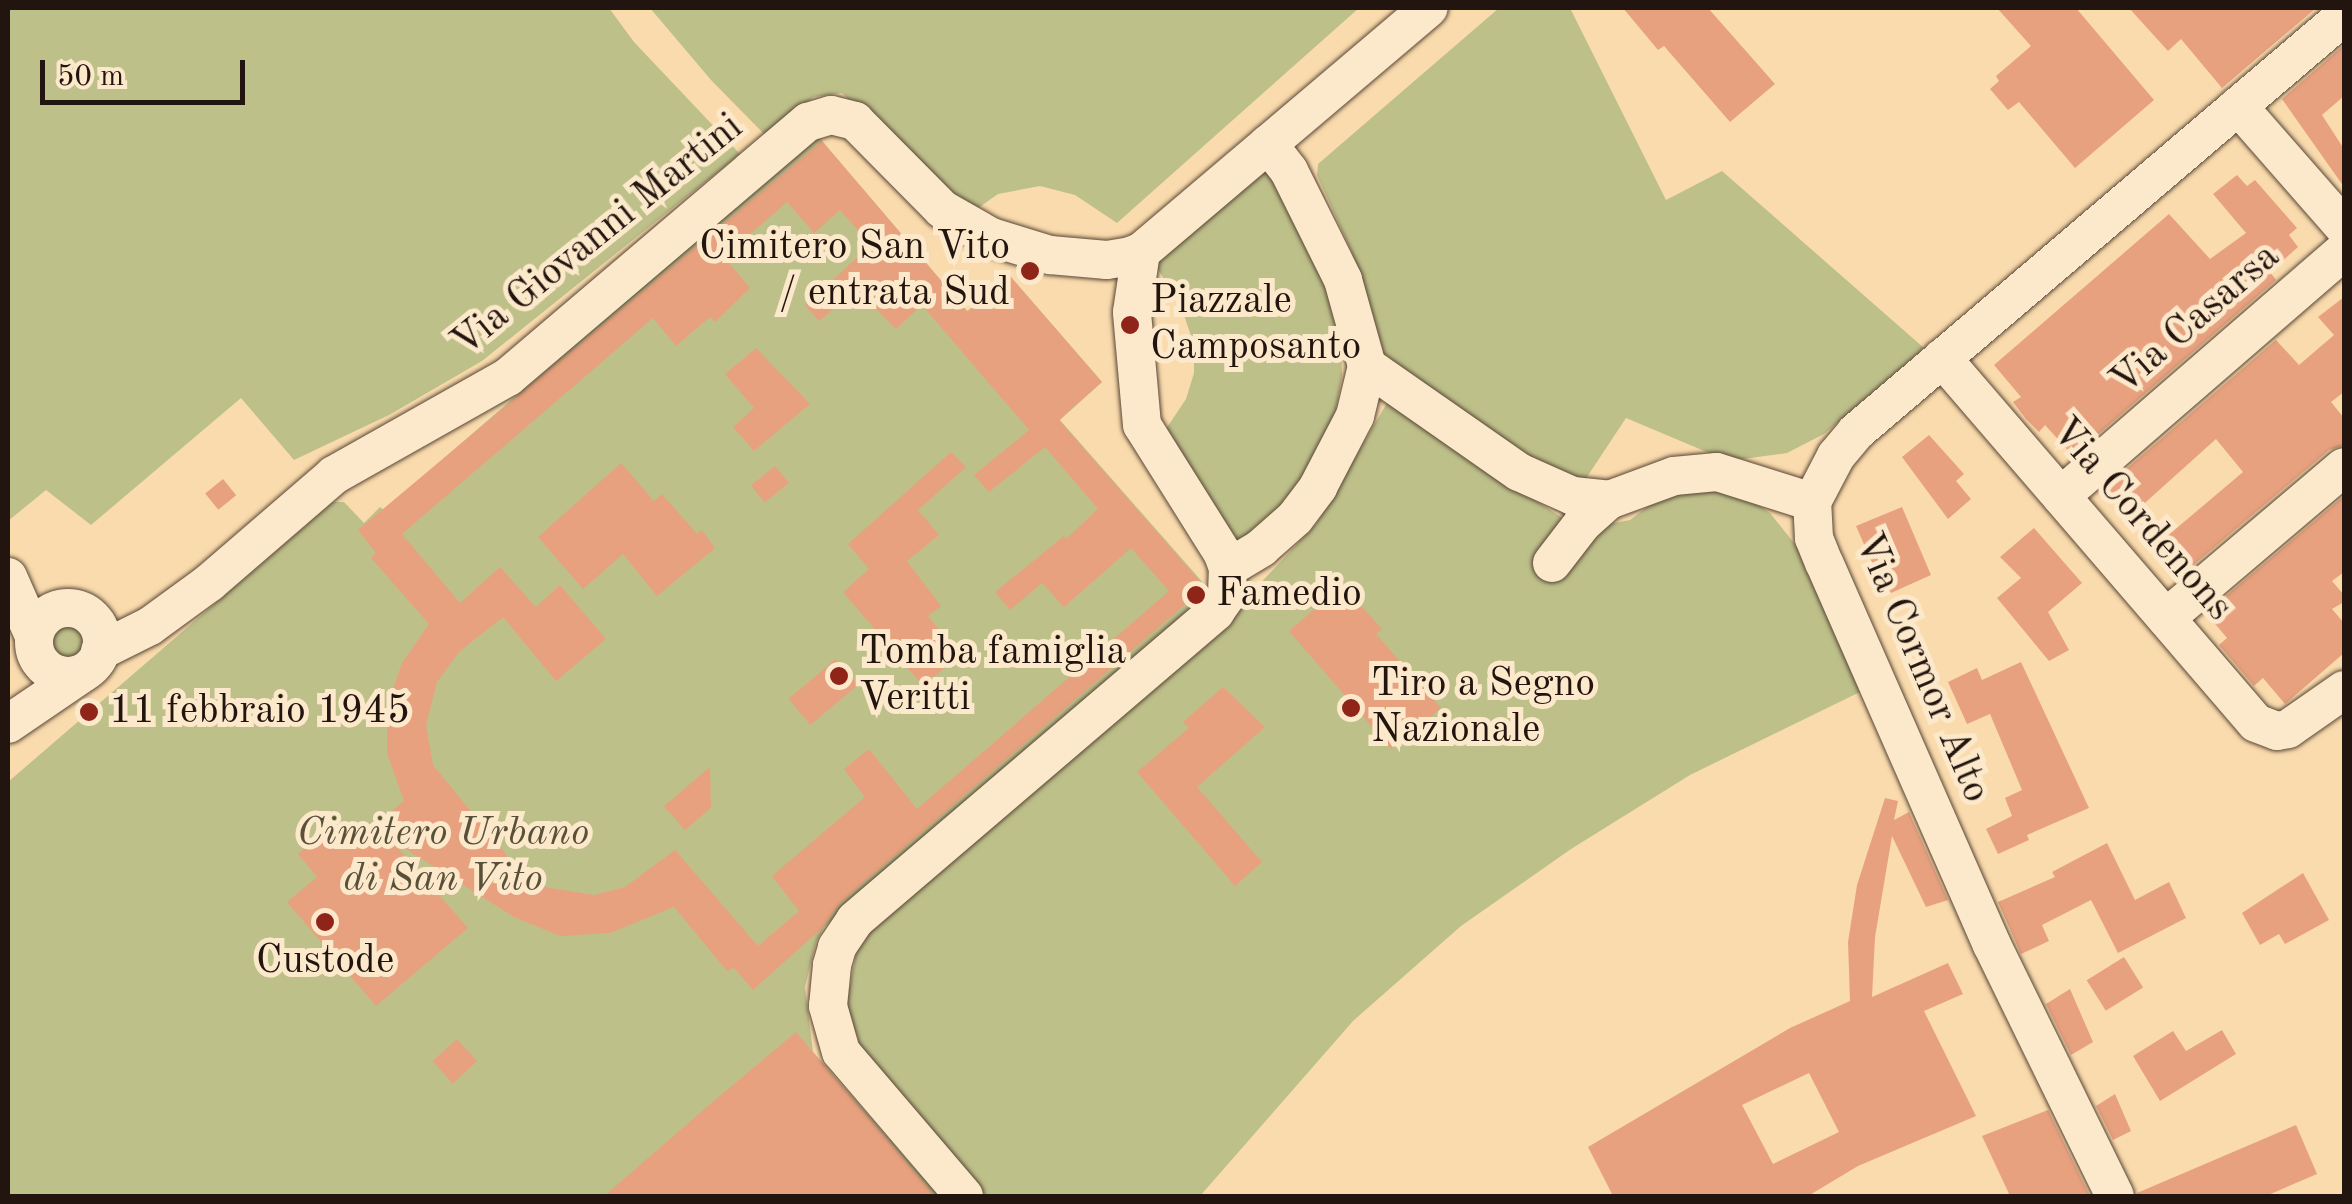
<!DOCTYPE html>
<html>
<head>
<meta charset="utf-8">
<style>
	body { margin:0 }
	#map { position:relative; width:2352px; height:1204px; overflow:hidden; background:#fadbad; font-family:"Old Standard TT",serif }
	div>[style] { position:absolute }
	[style*='--x'] { left:calc(var(--x)*1px); top:calc(var(--y)*1px); width:calc(var(--w)*1px); rotate:calc(var(--a)*1deg) }
	.green>* { inset:0; background:#bec08a }
	.round { border-radius:50% }
	.building>* { inset:0; background:#e8a17f; transform-origin:0 0 }
	.roads { filter:drop-shadow(0 0 2px #584636) drop-shadow(0 0 2px #584636) }
	.minor>* { height:38px; margin:-19px; padding:0 19px; transform-origin:19px; border-radius:19px; background:#fce8ca }
	.minor>.ring { margin:-19px; padding:0; box-sizing:content-box; background:none; border:38px solid #fce8ca; border-radius:50% }
	.dots>* { width:28px; height:28px; translate:-50% -50%; box-sizing:border-box; border:5px solid #fce8ca; border-radius:50% }
	span { translate:-50% -50%; white-space:nowrap; text-align:center; line-height:1.15; -webkit-text-stroke:10px #fce8ca; paint-order:stroke }
	.street-label { font-size:40px; color:#22140e }
	.poi-label { font-size:40px; color:#22140e }
	.right { translate:-100% -50%; text-align:right }
	.left { translate:0 -50%; text-align:left }
	.park-label { font-size:40px; color:#595039; font-style:italic }
	.frame { position:absolute; inset:0; border:10px solid #22140e; pointer-events:none }
	.scale { position:absolute; left:40px; top:60px; width:205px; height:45px; box-sizing:border-box; border:5px solid #22140e; border-top:0; padding-left:12px; font-size:30px; line-height:35px; white-space:nowrap; color:#22140e; -webkit-text-stroke:8px #fce8ca; paint-order:stroke }
</style>
</head>
<body>
<div id="map">
	<div class="green">
		<i style="clip-path:polygon(8px 8px,609px 8px,634px 42px,740px 154px,482px 361px,389px 415px,294px 460px,241px 398px,91px 525px,46px 490px,8px 521px)"></i>
		<i style="clip-path:polygon(650px 8px,1359px 8px,1117px 223px,1075px 195px,1040px 186px,998px 194px,967px 216px,842px 93px,813px 97px,768px 138px,711px 80px)"></i>
		<i style="clip-path:polygon(1499px 8px,1570px 8px,1666px 200px,1722px 171px,1924px 348px,1824px 434px,1787px 453px,1728px 461px,1626px 418px,1585px 480px,1544px 471px,1386px 360px,1351px 250px,1317px 175px,1318px 164px)"></i>
		<i style="clip-path:polygon(817px 135px,967px 311px,1010px 276px,1031px 300px,1102px 382px,1060px 420px,1213px 594px,824px 927px,816px 942px,805px 987px,813px 1052px,939px 1196px,8px 1196px,8px 782px,333px 502px,344px 502px,364px 523px,380px 507px,384px 510px)"></i>
		<i style="clip-path:polygon(1266px 166px,1320px 267px,1341px 341px,1342px 376px,1332px 430px,1286px 507px,1271px 526px,1236px 543px,1162px 435px,1186px 399px,1194px 373px,1194px 345px,1181px 306px,1157px 268px,1158px 261px)"></i>
		<i style="clip-path:polygon(1387px 403px,1567px 521px,1604px 525px,1630px 520px,1660px 497px,1723px 486px,1748px 498px,1770px 513px,1798px 548px,1864px 690px,1690px 775px,1571px 849px,1461px 926px,1353px 1021px,1200px 1196px,986px 1196px,889px 1088px,861px 1047px,846px 1006px,859px 940px,1238px 607px,1316px 524px)"></i>
		<i class="round" style="left:48px;top:622px;width:40px;height:40px"></i>
	</div>
	<div class="building">
		<i style="clip-path:polygon(1623px 8px,1708px 8px,1775px 84px,1730px 122px,1664px 46px,1658px 50px)"></i>
		<i style="clip-path:polygon(1997px 8px,2076px 8px,2154px 100px,2075px 168px,2019px 102px,2008px 110px,1990px 89px,1999px 81px,1996px 76px,2031px 46px)"></i>
		<i style="clip-path:polygon(2129px 8px,2316px 8px,2222px 88px,2181px 39px,2168px 51px)"></i>
		<i style="clip-path:polygon(2344px 45px,2344px 96px,2322px 115px,2344px 149px,2344px 187px,2282px 99px)"></i>
		<i style="clip-path:polygon(evenodd,822px 141px,968px 312px,1010px 276px,1102px 382px,1059px 420px,1205px 587px,840px 903px,822px 928px,753px 990px,734px 968px,727px 971px,674px 907px,610px 933px,560px 936px,514px 917px,390px 839px,468px 928px,376px 1006px,287px 902px,317px 877px,298px 854px,328px 829px,346px 850px,404px 801px,387px 753px,387px 707px,402px 663px,429px 624px,371px 558px,376px 553px,358px 530px,822px 141px,787px 202px,814px 233px,840px 210px,871px 245px,805px 305px,819px 321px,856px 290px,896px 329px,922px 305px,1029px 430px,974px 475px,989px 492px,1045px 447px,1098px 509px,1066px 539px,1064px 536px,995px 592px,1010px 610px,1042px 583px,1064px 607px,1131px 548px,1169px 591px,917px 809px,869px 749px,844px 769px,865px 797px,772px 876px,799px 911px,758px 946px,675px 850px,625px 887px,594px 895px,544px 887px,503px 863px,509px 858px,433px 765px,426px 725px,437px 682px,460px 651px,503px 617px,556px 681px,606px 639px,560px 585px,536px 607px,500px 567px,460px 603px,402px 534px,653px 318px,676px 346px,710px 317px,715px 322px,750px 288px,724px 257px,787px 202px)"></i>
		<i style="clip-path:polygon(2237px 175px,2247px 186px,2255px 180px,2297px 228px,2289px 235px,2298px 247px,2270px 272px,2276px 280px,2073px 456px,2045px 425px,2039px 432px,2026px 419px,2013px 402px,2021px 397px,1994px 365px,2169px 214px,2210px 259px,2246px 233px,2213px 194px)"></i>
		<i style="clip-path:polygon(2344px 297px,2344px 392px,2331px 402px,2344px 418px,2344px 445px,2329px 450px,2178px 578px,2152px 549px,2243px 472px,2216px 439px,2127px 519px,2102px 490px,2276px 340px,2299px 365px,2334px 335px,2318px 317px)"></i>
		<i style="clip-path:polygon(756px 348px,810px 404px,754px 451px,733px 427px,754px 408px,725px 374px)"></i>
		<i style="clip-path:polygon(1929px 435px,1964px 474px,1956px 481px,1971px 499px,1948px 519px,1902px 457px)"></i>
		<i style="clip-path:polygon(951px 452px,966px 467px,918px 510px,939px 535px,907px 561px,941px 606px,928px 616px,960px 655px,923px 686px,843px 592px,869px 569px,848px 544px)"></i>
		<i style="clip-path:polygon(621px 463px,654px 501px,662px 494px,697px 534px,702px 530px,715px 548px,657px 596px,623px 554px,583px 589px,538px 537px)"></i>
		<i style="left:775px;top:466px;width:22px;height:31px;rotate:51deg"></i>
		<i style="left:223px;top:479px;width:21px;height:23px;rotate:51deg"></i>
		<i style="clip-path:polygon(2344px 496px,2344px 572px,2332px 581px,2344px 595px,2344px 602px,2332px 609px,2344px 623px,2344px 653px,2285px 704px,2263px 678px,2254px 686px,2219px 645px,2227px 638px,2206px 613px)"></i>
		<i style="clip-path:polygon(1902px 507px,1931px 575px,1891px 593px,1883px 578px,1879px 579px,1856px 526px)"></i>
		<i style="clip-path:polygon(2034px 528px,2082px 583px,2048px 612px,2069px 650px,2049px 661px,1997px 598px,2021px 578px,2000px 557px)"></i>
		<i style="clip-path:polygon(1342px 585px,1382px 629px,1376px 634px,1441px 708px,1391px 749px,1289px 631px)"></i>
		<i style="left:836px;top:659px;width:34px;height:62px;rotate:50deg"></i>
		<i style="clip-path:polygon(2021px 662px,2089px 808px,2027px 835px,2029px 840px,1998px 854px,1986px 829px,2012px 816px,2005px 798px,2022px 790px,1990px 714px,1967px 724px,1948px 682px,1977px 668px,1982px 680px)"></i>
		<i style="clip-path:polygon(1223px 687px,1265px 727px,1197px 787px,1262px 862px,1235px 886px,1137px 772px,1189px 728px,1183px 722px)"></i>
		<i style="clip-path:polygon(710px 767px,711px 808px,685px 830px,664px 806px)"></i>
		<i style="clip-path:polygon(evenodd,1885px 798px,1898px 801px,1894px 820px,1909px 812px,1948px 900px,1926px 907px,1892px 836px,1875px 937px,1872px 997px,1948px 963px,1963px 994px,1924px 1011px,1976px 1116px,1858px 1166px,1808px 1196px,1613px 1196px,1588px 1147px,1790px 1028px,1850px 1001px,1848px 942px,1857px 885px,1885px 798px,1809px 1073px,1839px 1132px,1773px 1164px,1742px 1105px,1809px 1073px)"></i>
		<i style="clip-path:polygon(2107px 843px,2135px 900px,2169px 882px,2186px 918px,2118px 953px,2091px 900px,2042px 925px,2049px 941px,2021px 954px,1998px 902px,2055px 877px,2052px 872px)"></i>
		<i style="clip-path:polygon(2303px 873px,2329px 920px,2285px 944px,2279px 934px,2260px 945px,2242px 913px)"></i>
		<i style="left:2124px;top:957px;width:36px;height:44px;rotate:58deg"></i>
		<i style="clip-path:polygon(2070px 989px,2093px 1042px,2071px 1055px,2046px 1004px)"></i>
		<i style="clip-path:polygon(2222px 1030px,2236px 1054px,2160px 1101px,2133px 1056px,2173px 1031px,2186px 1051px)"></i>
		<i style="clip-path:polygon(796px 1032px,935px 1196px,604px 1196px,715px 1100px)"></i>
		<i style="left:457px;top:1039px;width:30px;height:33px;rotate:48deg"></i>
		<i style="clip-path:polygon(2115px 1094px,2131px 1131px,2113px 1140px,2096px 1106px)"></i>
		<i style="clip-path:polygon(2048px 1110px,2090px 1196px,2010px 1196px,1982px 1136px)"></i>
		<i style="clip-path:polygon(2296px 1125px,2317px 1174px,2266px 1196px,2137px 1196px,2137px 1193px)"></i>
	</div>
	<div class="roads">
		<div class="minor">
			<i style="--x:2238;--y:106;--w:161;--a:48.8"></i>
			<i style="--x:1268;--y:144;--w:34;--a:52"></i>
			<i style="--x:1289;--y:171;--w:122;--a:63.6"></i>
			<i style="--x:1343;--y:280;--w:89;--a:74.4"></i>
			<i style="--x:1367;--y:366;--w:185;--a:34.9"></i>
			<i style="--x:1519;--y:472;--w:59;--a:24"></i>
			<i style="--x:1573;--y:496;--w:36;--a:6"></i>
			<i style="--x:1609;--y:500;--w:69;--a:-20.3"></i>
			<i style="--x:1674;--y:476;--w:43;--a:-5.3"></i>
			<i style="--x:1717;--y:472;--w:100;--a:17.5"></i>
			<i style="--x:1942;--y:358;--w:481;--a:49.3"></i>
			<i style="--x:2256;--y:723;--w:22;--a:21"></i>
			<i style="--x:2277;--y:731;--w:11;--a:-10"></i>
			<i style="--x:2288;--y:729;--w:68;--a:-34.9"></i>
			<i style="--x:2061;--y:496;--w:374;--a:-40.9"></i>
			<i style="--x:1552;--y:563;--w:49;--a:-52.4"></i>
			<i style="--x:1582;--y:524;--w:36;--a:-42"></i>
			<i style="--x:1228;--y:568;--w:39;--a:-31"></i>
			<i style="--x:1261;--y:548;--w:45;--a:-41.4"></i>
			<i style="--x:1295;--y:518;--w:39;--a:-53"></i>
			<i style="--x:1318;--y:487;--w:80;--a:-62.5"></i>
			<i style="--x:1355;--y:416;--w:51;--a:-76.5"></i>
			<i style="--x:8;--y:577;--w:64;--a:66.2"></i>
			<i class="ring" style="left:34px;top:608px;width:30px;height:30px"></i>
			<i style="--x:2166;--y:618;--w:233;--a:-40.3"></i>
			<i style="--x:100;--y:651;--w:56;--a:-26.6"></i>
			<i style="--x:150;--y:626;--w:73;--a:-36.1"></i>
			<i style="--x:209;--y:583;--w:165;--a:-40.8"></i>
			<i style="--x:334;--y:475;--w:200;--a:-29.4"></i>
			<i style="--x:508;--y:377;--w:394;--a:-40.4"></i>
			<i style="--x:808;--y:122;--w:24;--a:-17"></i>
			<i style="--x:831;--y:115;--w:25;--a:14"></i>
			<i style="--x:855;--y:121;--w:124;--a:45.3"></i>
			<i style="--x:942;--y:209;--w:56;--a:29.7"></i>
			<i style="--x:991;--y:237;--w:62;--a:17"></i>
			<i style="--x:1050;--y:255;--w:57;--a:5"></i>
			<i style="--x:1107;--y:260;--w:20;--a:-9"></i>
			<i style="--x:1127;--y:257;--w:15;--a:-20"></i>
			<i style="--x:1141;--y:252;--w:377;--a:-40.3"></i>
			<i style="--x:8;--y:724;--w:91;--a:-34.2"></i>
			<i style="--x:964;--y:1196;--w:189;--a:-130.5"></i>
			<i style="--x:841;--y:1052;--w:48;--a:-105.8"></i>
			<i style="--x:828;--y:1006;--w:41;--a:-84.4"></i>
			<i style="--x:832;--y:965;--w:19;--a:-74"></i>
			<i style="--x:837;--y:947;--w:32;--a:-56"></i>
			<i style="--x:855;--y:920;--w:474;--a:-40.5"></i>
			<i style="--x:1215;--y:612;--w:21;--a:-55"></i>
			<i style="--x:1227;--y:595;--w:27;--a:-88"></i>
			<i style="--x:1228;--y:568;--w:15;--a:-110"></i>
			<i style="--x:1223;--y:554;--w:152;--a:-122.1"></i>
			<i style="--x:1142;--y:425;--w:113;--a:-95.1"></i>
			<i style="--x:1132;--y:312;--w:61;--a:-81.5"></i>
			<i style="--x:2115;--y:1196;--w:280;--a:-116.1"></i>
			<i style="--x:1992;--y:945;--w:417;--a:-113.7"></i>
			<i style="--x:1824;--y:563;--w:27;--a:-112"></i>
			<i style="--x:1814;--y:538;--w:36;--a:-93"></i>
			<i style="--x:1812;--y:502;--w:52;--a:-62.4"></i>
			<i style="--x:1836;--y:456;--w:31;--a:-50"></i>
			<i style="--x:1856;--y:432;--w:641;--a:-40.45"></i>
		</div>
	</div>
	<div class="dots">
		<i style="left:1030px;top:271px;background:#8f2418"></i>
		<i style="left:1130px;top:325px;background:#8f2418"></i>
		<i style="left:1196px;top:595px;background:#8f2418"></i>
		<i style="left:839px;top:676px;background:#8f2418"></i>
		<i style="left:1351px;top:708px;background:#8f2418"></i>
		<i style="left:89px;top:712px;background:#8f2418"></i>
		<i style="left:325px;top:922px;background:#8f2418"></i>
	</div>
	<div class="street-label">
		<span style="left:598px;top:236px;rotate:-39deg">Via Giovanni Martini</span>
		<span style="left:2196px;top:320px;rotate:-41deg">Via Casarsa</span>
		<span style="left:2141px;top:520px;rotate:49deg">Via Cordenons</span>
		<span style="left:1921px;top:668px;rotate:67deg">Via Cormor Alto</span>
	</div>
	<div class="poi-label">
		<span class="right" style="left:1010px;top:271px">Cimitero San Vito<br>/ entrata Sud</span>
		<span class="left" style="left:1150px;top:325px">Piazzale<br>Camposanto</span>
		<span class="left" style="left:1216px;top:595px">Famedio</span>
		<span class="left" style="left:859px;top:676px">Tomba famiglia<br>Veritti</span>
		<span class="left" style="left:1371px;top:708px">Tiro a Segno<br>Nazionale</span>
		<span class="left" style="left:109px;top:712px">11 febbraio 1945</span>
		<span style="left:325px;top:962px">Custode</span>
	</div>
	<div class="park-label">
		<span style="left:443px;top:857px">Cimitero Urbano<br>di San Vito</span>
	</div>
	<div class="frame"></div>
	<div class="scale">50 m</div>
</div>
</body>
</html>
